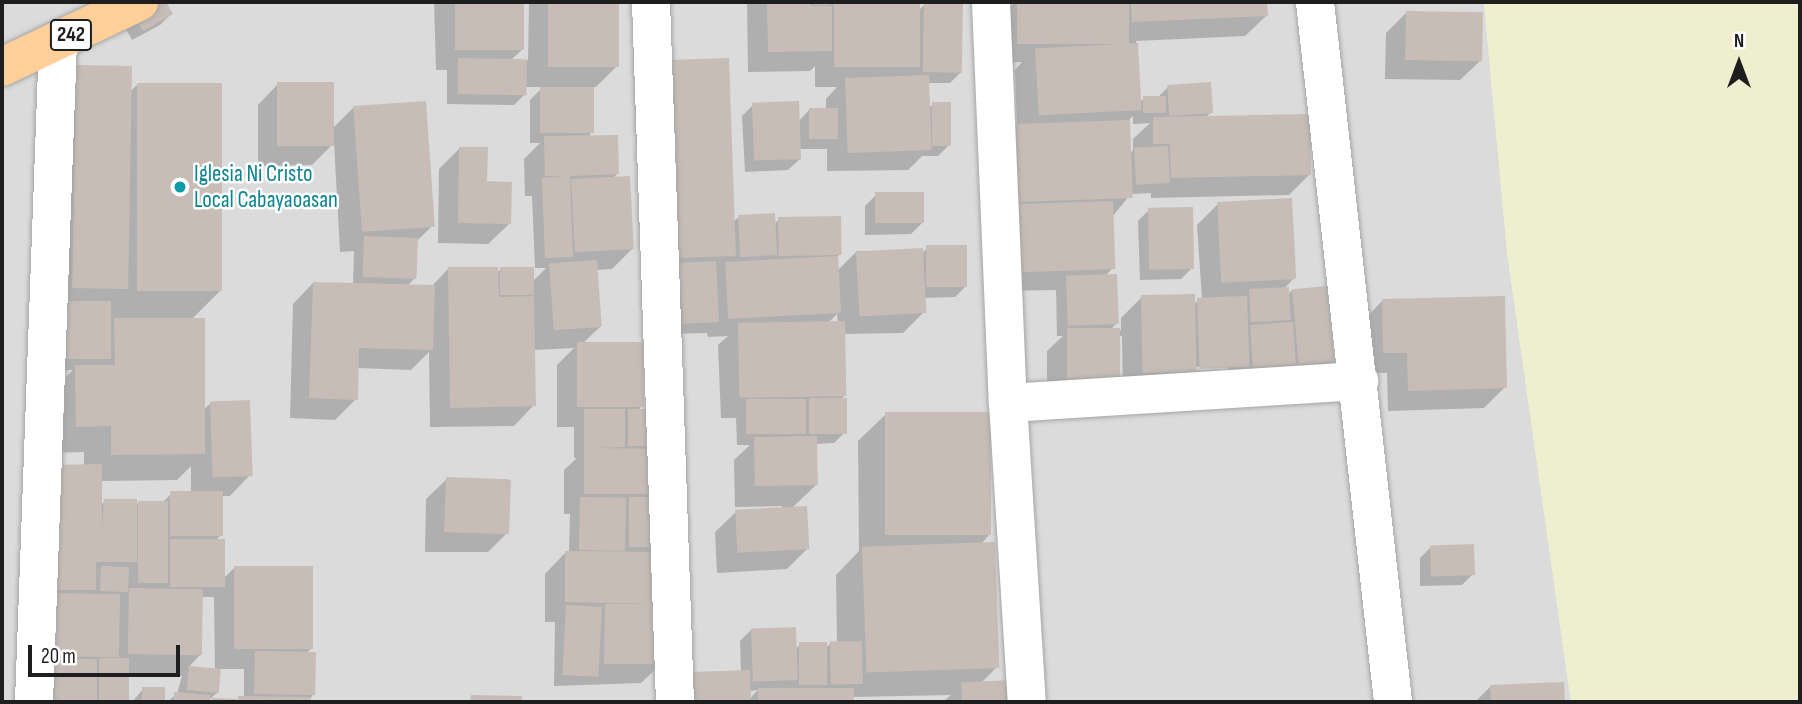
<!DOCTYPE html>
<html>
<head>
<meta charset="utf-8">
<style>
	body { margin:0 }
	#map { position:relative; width:1802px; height:704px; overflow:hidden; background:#efebe3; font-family:"Sofia Sans Condensed",sans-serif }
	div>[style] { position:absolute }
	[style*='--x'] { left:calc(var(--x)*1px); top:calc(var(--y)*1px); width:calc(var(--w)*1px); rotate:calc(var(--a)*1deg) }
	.residential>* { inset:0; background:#dcdbdb }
	.farmland>* { inset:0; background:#eeefce }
	.shadow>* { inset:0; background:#0003 }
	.building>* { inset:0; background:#c7bdb6; transform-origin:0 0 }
	.roads { filter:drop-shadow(0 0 2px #a5a5a5) drop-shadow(0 0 2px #a5a5a5) }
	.street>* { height:38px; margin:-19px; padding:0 19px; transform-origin:19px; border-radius:19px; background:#fff }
	.primary>* { height:38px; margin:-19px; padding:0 19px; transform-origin:19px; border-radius:19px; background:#ffcf99 }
	.dots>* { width:19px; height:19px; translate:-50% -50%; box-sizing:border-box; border:4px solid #fff; border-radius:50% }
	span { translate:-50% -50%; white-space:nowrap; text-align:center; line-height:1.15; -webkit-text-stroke:5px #fff; paint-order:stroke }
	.shield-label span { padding:2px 5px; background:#fff; border:2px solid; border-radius:5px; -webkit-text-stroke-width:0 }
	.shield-label { font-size:21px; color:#1e1e1e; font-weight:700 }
	.culture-label { font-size:23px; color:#0d838f }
	.left { translate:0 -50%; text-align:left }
	.frame { position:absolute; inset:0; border:4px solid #1e1e1e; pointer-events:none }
	.north { position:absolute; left:1704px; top:28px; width:70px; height:70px; -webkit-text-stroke:5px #fff; paint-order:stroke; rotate:0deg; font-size:19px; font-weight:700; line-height:28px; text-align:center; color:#1e1e1e }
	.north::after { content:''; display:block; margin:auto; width:24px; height:32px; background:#1e1e1e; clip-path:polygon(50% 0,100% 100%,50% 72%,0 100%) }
	.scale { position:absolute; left:28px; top:645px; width:152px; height:32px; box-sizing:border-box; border:4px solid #1e1e1e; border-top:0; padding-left:9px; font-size:21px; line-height:24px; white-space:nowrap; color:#1e1e1e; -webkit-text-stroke:5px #fff; paint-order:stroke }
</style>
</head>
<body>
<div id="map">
	<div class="residential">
		<i style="clip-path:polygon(2px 2px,1484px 2px,1507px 252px,1571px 702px,2px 702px)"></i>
	</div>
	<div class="farmland">
		<i style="clip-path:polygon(1484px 2px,1800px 2px,1800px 702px,1571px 702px,1507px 252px)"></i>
	</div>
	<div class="shadow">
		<i style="clip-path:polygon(158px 2px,164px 2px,171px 14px,160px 25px,132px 40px,124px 26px,135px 15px)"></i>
		<i style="clip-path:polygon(evenodd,434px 2px,523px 2px,524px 48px,511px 60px,528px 60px,529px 2px,618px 2px,617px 66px,596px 87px,592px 87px,592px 132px,588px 137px,617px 174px,612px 179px,633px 248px,612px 269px,596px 270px,600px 327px,582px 344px,642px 406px,637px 411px,657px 411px,662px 663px,641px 683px,554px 686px,555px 622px,545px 622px,545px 574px,565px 553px,569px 553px,570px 514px,564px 514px,564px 470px,577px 458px,574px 458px,574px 427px,557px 427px,557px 365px,574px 348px,534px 350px,534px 405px,514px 426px,430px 427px,429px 352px,411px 370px,357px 368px,356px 399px,335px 420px,290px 418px,293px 304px,313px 283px,353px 285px,354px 251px,340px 252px,334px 143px,312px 165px,258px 166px,258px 105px,278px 84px,333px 128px,354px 107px,432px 226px,416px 242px,415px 278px,407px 286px,431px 287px,448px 269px,497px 273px,501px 269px,535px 268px,532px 196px,525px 196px,524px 159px,540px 143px,530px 143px,530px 100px,543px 87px,525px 87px,525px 94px,514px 105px,447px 104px,447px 70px,436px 70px,434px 2px,532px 268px,546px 268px,532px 282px,532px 268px)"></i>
		<i style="clip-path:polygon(747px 2px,919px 2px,919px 10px,925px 4px,961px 72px,950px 83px,927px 83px,928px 109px,933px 104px,949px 145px,938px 156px,922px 156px,908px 170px,827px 171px,827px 149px,799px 149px,800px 159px,788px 170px,745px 172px,742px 116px,753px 105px,798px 122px,810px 109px,826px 109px,826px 99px,837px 87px,815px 87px,815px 66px,810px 71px,748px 72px)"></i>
		<i style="clip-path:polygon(evenodd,1015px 2px,1266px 2px,1266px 16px,1245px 36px,1136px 41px,1139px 104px,1144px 98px,1157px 98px,1168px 87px,1211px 112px,1205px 118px,1309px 175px,1289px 195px,1151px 198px,1151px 193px,1131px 194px,1112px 217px,1113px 268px,1105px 276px,1117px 323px,1110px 330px,1121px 330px,1121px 318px,1142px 297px,1193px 304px,1202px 299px,1197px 225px,1218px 204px,1294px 278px,1284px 289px,1288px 295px,1292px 290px,1333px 361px,1322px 372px,1123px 393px,1122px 336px,1118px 336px,1047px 405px,1047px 351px,1063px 336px,1057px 336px,1056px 290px,1001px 291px,1017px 124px,1015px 70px,1022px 62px,998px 63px,997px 20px,1015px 2px,1133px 116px,1133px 124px,1150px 123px,1133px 139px,1133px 150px,1130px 154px,1129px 120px,1133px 116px,1015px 2px,1228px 366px,1228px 370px,1190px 371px,1190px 367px,1228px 366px)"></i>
		<i style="clip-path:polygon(1407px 12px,1481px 60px,1460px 80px,1385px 79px,1386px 33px)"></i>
		<i style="clip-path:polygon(evenodd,661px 63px,734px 221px,739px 217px,774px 225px,779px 219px,840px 254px,836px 258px,837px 271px,857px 251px,922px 254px,926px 249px,966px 286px,955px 297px,923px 298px,924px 312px,903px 333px,843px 334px,845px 395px,840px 400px,845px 432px,834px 443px,815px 444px,816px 485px,792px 508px,808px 548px,787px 569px,717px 573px,715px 532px,736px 512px,782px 509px,782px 506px,735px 507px,734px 460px,750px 445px,737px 445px,736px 418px,721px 418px,718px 345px,728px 336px,708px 337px,707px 333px,671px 334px,643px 286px,634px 90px,661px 63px,837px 314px,838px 323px,828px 323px,837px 314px)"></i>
		<i style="clip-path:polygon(evenodd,137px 85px,221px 290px,191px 320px,203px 410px,211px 403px,250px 475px,230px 496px,221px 496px,221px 535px,216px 540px,223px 579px,235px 567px,312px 648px,306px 653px,313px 694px,309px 702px,167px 702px,177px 694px,182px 676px,127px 675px,125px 702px,30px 702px,84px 466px,84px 452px,50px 453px,49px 394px,73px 370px,52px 370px,50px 93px,129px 93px,137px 85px,191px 466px,191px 493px,171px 494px,163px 502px,139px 502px,135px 506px,105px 501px,101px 505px,101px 481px,177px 480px,191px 466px,137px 85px,201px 597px,214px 597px,215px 670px,188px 668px,200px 655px,201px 597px,137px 85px,219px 669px,244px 669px,244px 698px,236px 701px,209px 700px,218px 692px,219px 669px)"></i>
		<i style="clip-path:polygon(460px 148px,509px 224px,488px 244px,438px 243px,439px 169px)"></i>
		<i style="clip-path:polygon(876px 195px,922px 223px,911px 234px,865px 235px,865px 206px)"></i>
		<i style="clip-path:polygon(1149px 210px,1192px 268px,1181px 279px,1140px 280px,1138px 221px)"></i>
		<i style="clip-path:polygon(1382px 301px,1505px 387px,1484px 408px,1388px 411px,1387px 373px,1363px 373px,1362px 322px)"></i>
		<i style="clip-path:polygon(evenodd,886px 414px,990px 534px,981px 544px,997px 667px,981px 683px,1010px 702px,943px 702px,951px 695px,852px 697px,852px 702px,671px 702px,741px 672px,740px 641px,751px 630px,795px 649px,800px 645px,825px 649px,831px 643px,837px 643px,836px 575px,859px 551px,858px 441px,886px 414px,758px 690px,754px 694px,749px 700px,749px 691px,758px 690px)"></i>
		<i style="clip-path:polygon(447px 479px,508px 532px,488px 552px,425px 552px,426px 499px)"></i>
		<i style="clip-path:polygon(1431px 547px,1473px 574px,1462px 585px,1420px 586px,1420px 558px)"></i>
		<i style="clip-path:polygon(1562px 684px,1563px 702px,1475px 702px,1491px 686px)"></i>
		<i style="clip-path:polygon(143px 689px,164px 689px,164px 702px,132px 702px)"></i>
	</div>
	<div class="building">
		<i style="clip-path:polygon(155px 2px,166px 2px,173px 14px,143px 31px,133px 14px)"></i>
		<i style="left:455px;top:2px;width:69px;height:48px"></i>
		<i style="left:548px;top:2px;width:71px;height:65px"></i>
		<i style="clip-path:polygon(767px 2px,811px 2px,811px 6px,832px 6px,832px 51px,768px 52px)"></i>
		<i style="left:813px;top:2px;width:17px;height:3px"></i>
		<i style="left:834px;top:2px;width:86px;height:65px"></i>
		<i style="left:924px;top:2px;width:39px;height:70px;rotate:1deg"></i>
		<i style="left:1017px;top:2px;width:112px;height:42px"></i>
		<i style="clip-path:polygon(1131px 2px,1267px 2px,1268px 16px,1132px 22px)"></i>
		<i style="left:1406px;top:11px;width:77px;height:49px;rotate:1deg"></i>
		<i style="left:1138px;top:43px;width:67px;height:103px;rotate:87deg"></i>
		<i style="left:458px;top:58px;width:69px;height:36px;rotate:1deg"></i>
		<i style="left:729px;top:58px;width:198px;height:68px;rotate:88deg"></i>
		<i style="left:76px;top:65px;width:56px;height:223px;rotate:1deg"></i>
		<i style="left:929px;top:75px;width:75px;height:84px;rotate:88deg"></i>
		<i style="left:277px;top:82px;width:57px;height:64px"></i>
		<i style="left:1211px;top:82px;width:31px;height:44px;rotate:86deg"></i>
		<i style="left:137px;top:83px;width:85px;height:208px"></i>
		<i style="left:540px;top:87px;width:54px;height:46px"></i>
		<i style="left:1166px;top:96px;width:17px;height:23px;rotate:90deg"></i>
		<i style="left:426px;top:101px;width:126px;height:73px;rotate:86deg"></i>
		<i style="left:799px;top:101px;width:58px;height:47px;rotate:88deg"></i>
		<i style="left:932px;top:102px;width:19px;height:44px"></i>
		<i style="left:809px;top:108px;width:29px;height:31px"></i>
		<i style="clip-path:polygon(1310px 114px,1311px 175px,1171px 178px,1170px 144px,1153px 144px,1153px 117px)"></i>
		<i style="left:1130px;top:120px;width:78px;height:124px;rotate:88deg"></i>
		<i style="clip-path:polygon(618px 135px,619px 174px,570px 176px,573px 257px,545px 258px,542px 178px,564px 176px,545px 176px,544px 136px)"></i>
		<i style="left:1168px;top:146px;width:37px;height:34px;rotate:87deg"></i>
		<i style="clip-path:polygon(459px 147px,488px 147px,487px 181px,512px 182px,511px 224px,458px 223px)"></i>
		<i style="left:630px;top:176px;width:73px;height:59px;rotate:87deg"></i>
		<i style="left:924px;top:192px;width:31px;height:49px;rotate:90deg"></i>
		<i style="left:1292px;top:198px;width:81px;height:75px;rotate:87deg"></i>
		<i style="left:1113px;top:201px;width:68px;height:95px;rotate:88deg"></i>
		<i style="left:1193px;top:207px;width:62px;height:45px;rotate:89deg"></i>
		<i style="left:775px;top:213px;width:42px;height:37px;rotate:87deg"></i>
		<i style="left:841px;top:216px;width:39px;height:63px;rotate:89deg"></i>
		<i style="left:364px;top:236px;width:54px;height:41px;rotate:2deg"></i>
		<i style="left:967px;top:245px;width:42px;height:41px;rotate:90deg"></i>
		<i style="left:923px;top:248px;width:65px;height:67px;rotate:87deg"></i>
		<i style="left:838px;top:256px;width:57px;height:113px;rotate:87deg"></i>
		<i style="left:597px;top:260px;width:67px;height:48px;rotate:86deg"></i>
		<i style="left:716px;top:261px;width:61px;height:37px;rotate:87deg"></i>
		<i style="clip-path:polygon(448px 267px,498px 267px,499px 297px,534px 296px,536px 406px,450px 408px)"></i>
		<i style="left:500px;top:267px;width:34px;height:28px"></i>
		<i style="left:1117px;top:274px;width:50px;height:51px;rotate:88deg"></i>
		<i style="clip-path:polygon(313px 282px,435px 285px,433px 350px,359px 348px,358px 400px,309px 398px)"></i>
		<i style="left:1328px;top:286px;width:76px;height:36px;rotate:85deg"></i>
		<i style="left:1289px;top:287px;width:33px;height:40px;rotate:87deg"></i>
		<i style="left:1195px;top:294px;width:78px;height:54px;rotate:89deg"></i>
		<i style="left:1247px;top:296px;width:71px;height:50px;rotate:88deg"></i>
		<i style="clip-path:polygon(1505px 296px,1507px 388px,1408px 391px,1407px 353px,1383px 353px,1382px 299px)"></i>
		<i style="left:61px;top:301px;width:50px;height:58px"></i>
		<i style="clip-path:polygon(114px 318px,205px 318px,205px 454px,111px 455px,111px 426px,76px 427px,75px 365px,115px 365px)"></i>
		<i style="left:845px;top:321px;width:75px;height:107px;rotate:89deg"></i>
		<i style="left:1293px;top:322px;width:43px;height:43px;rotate:86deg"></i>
		<i style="left:1120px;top:328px;width:56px;height:53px;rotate:90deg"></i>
		<i style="left:644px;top:342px;width:65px;height:67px;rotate:90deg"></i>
		<i style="left:809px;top:398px;width:38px;height:36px"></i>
		<i style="left:806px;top:399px;width:35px;height:60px;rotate:90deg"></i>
		<i style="left:250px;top:400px;width:76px;height:40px;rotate:88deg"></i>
		<i style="clip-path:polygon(584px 409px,625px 409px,625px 447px,594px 448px,658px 449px,658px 494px,584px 494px)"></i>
		<i style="left:628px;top:409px;width:31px;height:37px"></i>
		<i style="left:991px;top:412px;width:123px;height:106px;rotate:90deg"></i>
		<i style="left:817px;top:436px;width:49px;height:63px;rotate:89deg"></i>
		<i style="clip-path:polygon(102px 464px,102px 528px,104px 499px,137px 499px,137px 562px,96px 562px,96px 590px,45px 590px,56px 465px)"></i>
		<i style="left:446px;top:477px;width:65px;height:55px;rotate:2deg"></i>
		<i style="left:223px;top:491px;width:45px;height:53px;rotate:90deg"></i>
		<i style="left:580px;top:497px;width:46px;height:53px;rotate:1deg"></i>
		<i style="left:629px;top:497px;width:30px;height:50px"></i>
		<i style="left:138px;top:501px;width:30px;height:82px"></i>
		<i style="left:807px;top:506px;width:43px;height:72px;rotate:87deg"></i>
		<i style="left:170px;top:539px;width:55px;height:48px"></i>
		<i style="left:995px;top:542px;width:126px;height:133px;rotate:88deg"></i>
		<i style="left:1474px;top:544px;width:31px;height:44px;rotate:88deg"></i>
		<i style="clip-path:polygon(565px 551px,661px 552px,664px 664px,604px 664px,605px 604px,656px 604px,565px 602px)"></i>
		<i style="left:101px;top:566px;width:28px;height:25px;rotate:2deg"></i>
		<i style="left:234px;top:566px;width:79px;height:83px"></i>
		<i style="left:129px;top:588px;width:74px;height:66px;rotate:1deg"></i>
		<i style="left:43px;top:593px;width:77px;height:63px;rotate:1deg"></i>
		<i style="left:566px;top:605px;width:36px;height:70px;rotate:3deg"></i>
		<i style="left:796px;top:627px;width:53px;height:45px;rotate:88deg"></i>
		<i style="left:862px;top:641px;width:43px;height:32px;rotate:89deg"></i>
		<i style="left:827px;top:642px;width:43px;height:28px;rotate:90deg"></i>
		<i style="left:255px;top:651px;width:61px;height:43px;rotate:1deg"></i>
		<i style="left:129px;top:658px;width:43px;height:30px;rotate:90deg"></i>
		<i style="left:40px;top:659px;width:57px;height:43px"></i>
		<i style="left:189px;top:666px;width:32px;height:24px;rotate:5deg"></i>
		<i style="left:750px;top:670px;width:32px;height:59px;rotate:88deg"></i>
		<i style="left:1011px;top:680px;width:22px;height:50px;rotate:87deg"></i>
		<i style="clip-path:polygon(1564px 682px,1565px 702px,1491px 702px,1490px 685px)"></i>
		<i style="left:142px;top:687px;width:23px;height:15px"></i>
		<i style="left:758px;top:688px;width:96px;height:14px"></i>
		<i style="clip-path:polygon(174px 692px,210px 695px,210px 702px,174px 702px)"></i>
		<i style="clip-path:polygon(471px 695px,522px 696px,522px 702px,470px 702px)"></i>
		<i style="clip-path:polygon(238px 696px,311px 697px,311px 702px,238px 702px)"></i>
		<i style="clip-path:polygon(212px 698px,237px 699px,236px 702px,212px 702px)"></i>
	</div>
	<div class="roads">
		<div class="street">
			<i style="--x:651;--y:2;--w:700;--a:88.04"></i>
			<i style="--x:991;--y:2;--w:401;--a:87.6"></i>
			<i style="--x:1008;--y:403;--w:300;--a:86.4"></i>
			<i style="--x:1315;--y:2;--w:704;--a:83.64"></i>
			<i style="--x:1008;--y:403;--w:352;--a:-3.6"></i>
			<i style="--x:34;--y:702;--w:661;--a:-87.92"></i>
		</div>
		<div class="primary">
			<i style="--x:2;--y:67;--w:152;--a:-25.4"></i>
		</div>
	</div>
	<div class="dots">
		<i style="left:180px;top:187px;background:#0f9aa8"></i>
	</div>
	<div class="shield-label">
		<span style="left:71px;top:35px">242</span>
	</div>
	<div class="culture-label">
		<span class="left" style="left:194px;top:187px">Iglesia Ni Cristo<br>Local Cabayaoasan</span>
	</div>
	<div class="frame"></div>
	<div class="north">N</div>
	<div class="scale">20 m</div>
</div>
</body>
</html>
